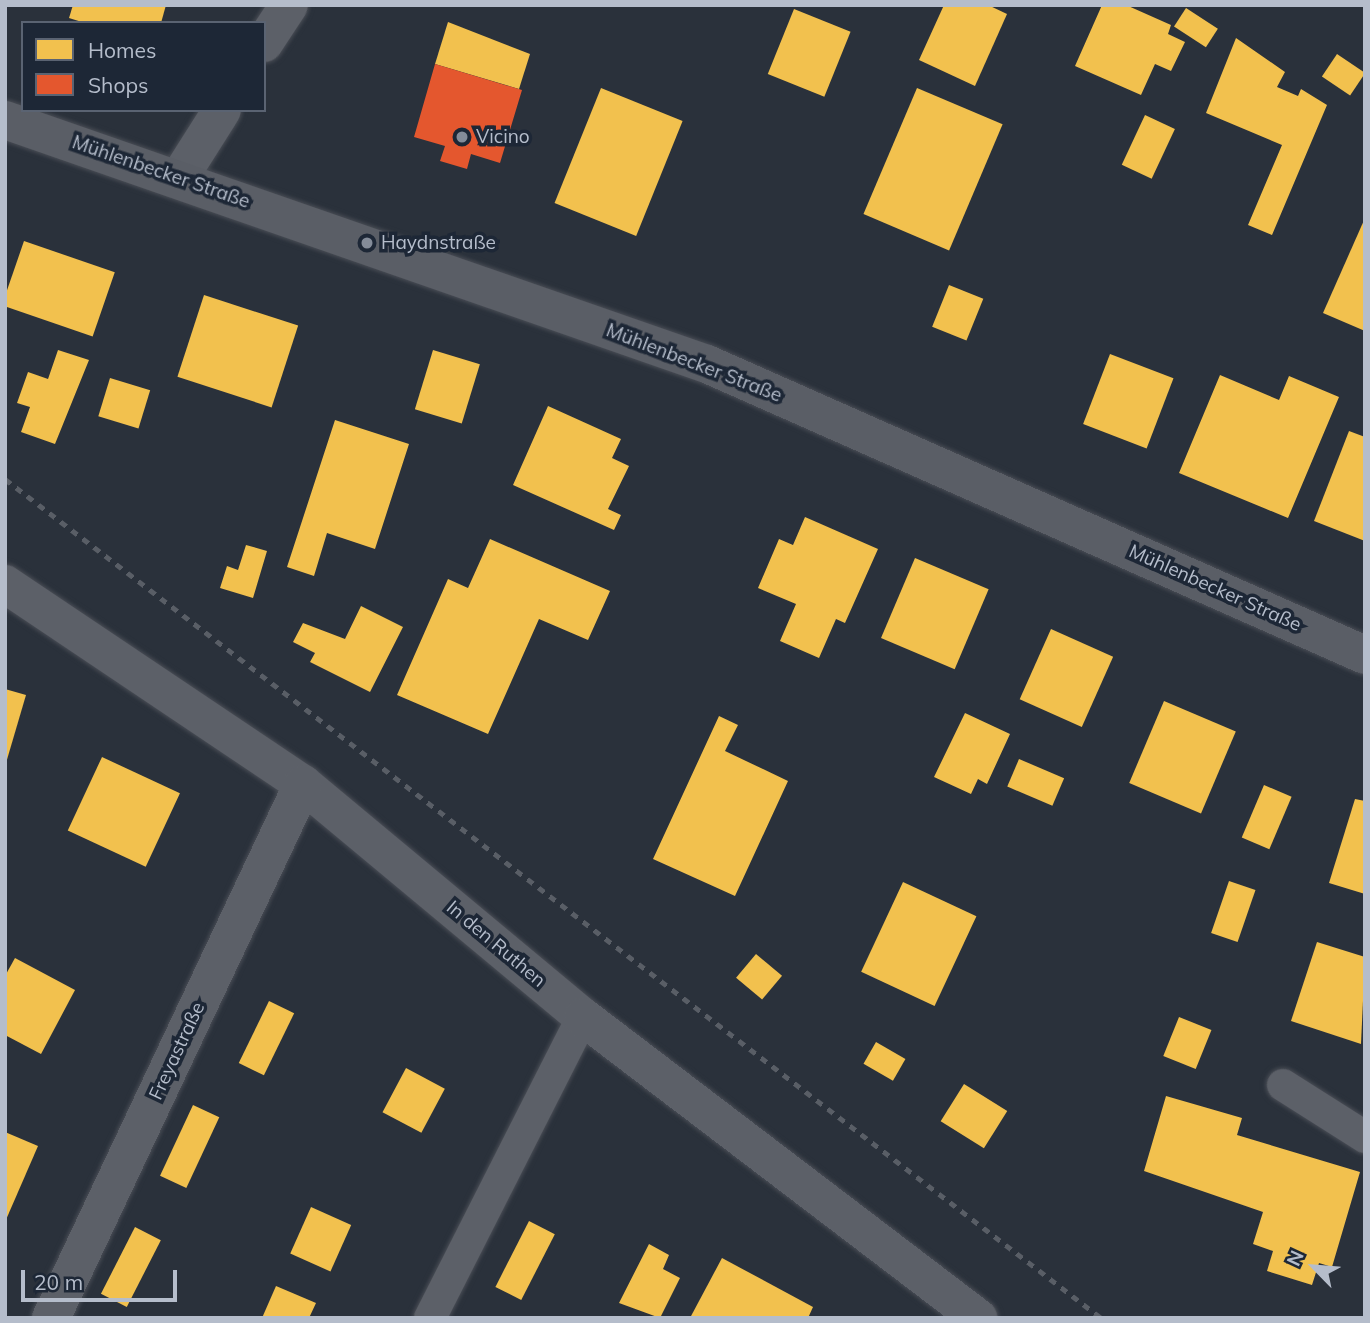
<!DOCTYPE html>
<html>
<head>
<meta charset="utf-8">
<style>
	body { margin:0 }
	#map { position:relative; width:1370px; height:1323px; overflow:hidden; background:#2a313b; font-family:Mulish,sans-serif }
	div>[style] { position:absolute }
	[style*='--x'] { left:calc(var(--x)*1px); top:calc(var(--y)*1px); width:calc(var(--w)*1px); rotate:calc(var(--a)*1deg) }
	.homes>* { inset:0; background:#f2c14e; transform-origin:0 0 }
	.shops>* { inset:0; background:#e4572e }
	.roads { filter:drop-shadow(0 0 2px #494d55) drop-shadow(0 0 2px #494d55) }
	.lane>* { height:32px; margin:-16px; padding:0 16px; transform-origin:16px; border-radius:16px; background:#5c6068 }
	.street>* { height:38px; margin:-19px; padding:0 19px; transform-origin:19px; border-radius:19px; background:#5c6068 }
	.secondary>* { height:38px; margin:-19px; padding:0 19px; transform-origin:19px; border-radius:19px; background:#5a5e66 }
	.rail>* { height:5px; margin-top:-2.5px; transform-origin:0; background:repeating-linear-gradient(90deg,#595e66 0 7px,transparent 0 14px) }
	.dots>* { width:19px; height:19px; translate:-50% -50%; box-sizing:border-box; border:4px solid #1d2736; border-radius:50% }
	span { translate:-50% -50%; white-space:nowrap; text-align:center; line-height:1.15; -webkit-text-stroke:7px #1d2736; paint-order:stroke }
	.poi-label { font-size:19px; color:#b5bdcb }
	.left { translate:0 -50%; text-align:left }
	.street-label { font-size:19px; color:#b5bdcb }
	.frame { position:absolute; inset:0; border:7px solid #b5bdcb; pointer-events:none }
	.legend { position:absolute; left:21px; top:21px; width:245px; height:91px; box-sizing:border-box; background:#1d2736; border:2px solid #5a6372; margin:0; padding:9px 12px; list-style:none; font-size:21px; color:#b5bdcb }
	.legend li { display:flex; align-items:center; gap:14px; height:35px }
	.legend b { width:35px; border:2px solid #5a6372 }
	.north { position:absolute; left:1279px; top:1232px; width:70px; height:70px; -webkit-text-stroke:5px #1d2736; paint-order:stroke; rotate:295deg; font-size:19px; font-weight:700; line-height:28px; text-align:center; color:#b5bdcb }
	.north::after { content:''; display:block; margin:auto; width:24px; height:32px; background:#b5bdcb; clip-path:polygon(50% 0,100% 100%,50% 72%,0 100%) }
	.scale { position:absolute; left:21px; top:1270px; width:156px; height:32px; box-sizing:border-box; border:4px solid #b5bdcb; border-top:0; padding-left:9px; font-size:21px; line-height:24px; white-space:nowrap; color:#b5bdcb; -webkit-text-stroke:5px #1d2736; paint-order:stroke }
</style>
</head>
<body>
<div id="map">
	<div class="homes">
		<i style="clip-path:polygon(73px 5px,166px 5px,161px 23px,85px 23px,69px 18px)"></i>
		<i style="clip-path:polygon(944px 5px,988px 5px,1007px 14px,975px 86px,919px 60px)"></i>
		<i style="clip-path:polygon(1102px 5px,1126px 5px,1171px 25px,1168px 34px,1185px 42px,1171px 71px,1155px 64px,1141px 95px,1075px 66px)"></i>
		<i style="left:1186px;top:8px;width:38px;height:22px;rotate:33deg"></i>
		<i style="left:794px;top:9px;width:61px;height:70px;rotate:22deg"></i>
		<i style="clip-path:polygon(448px 22px,530px 54px,519px 89px,435px 64px)"></i>
		<i style="clip-path:polygon(1236px 38px,1285px 72px,1277px 87px,1298px 96px,1301px 89px,1327px 105px,1272px 235px,1248px 225px,1282px 145px,1206px 113px)"></i>
		<i style="left:1337px;top:54px;width:34px;height:27px;rotate:34deg"></i>
		<i style="left:601px;top:88px;width:88px;height:124px;rotate:22deg"></i>
		<i style="left:917px;top:88px;width:93px;height:137px;rotate:23deg"></i>
		<i style="left:1145px;top:115px;width:33px;height:55px;rotate:25deg"></i>
		<i style="clip-path:polygon(1365px 218px,1365px 331px,1323px 313px)"></i>
		<i style="left:24px;top:241px;width:96px;height:68px;rotate:19deg"></i>
		<i style="left:949px;top:285px;width:37px;height:45px;rotate:22deg"></i>
		<i style="left:204px;top:295px;width:99px;height:86px;rotate:18deg"></i>
		<i style="clip-path:polygon(58px 350px,89px 360px,55px 444px,21px 432px,30px 407px,17px 403px,28px 372px,48px 379px)"></i>
		<i style="left:433px;top:350px;width:49px;height:62px;rotate:17deg"></i>
		<i style="left:1110px;top:354px;width:68px;height:75px;rotate:21deg"></i>
		<i style="clip-path:polygon(1220px 375px,1279px 400px,1289px 376px,1339px 397px,1288px 518px,1179px 473px)"></i>
		<i style="left:110px;top:378px;width:42px;height:40px;rotate:17deg"></i>
		<i style="clip-path:polygon(548px 406px,621px 439px,612px 458px,629px 466px,608px 509px,621px 515px,614px 530px,513px 485px)"></i>
		<i style="clip-path:polygon(335px 420px,409px 444px,375px 549px,327px 533px,314px 576px,287px 567px)"></i>
		<i style="clip-path:polygon(1349px 431px,1365px 437px,1365px 541px,1314px 521px)"></i>
		<i style="clip-path:polygon(805px 517px,878px 549px,845px 623px,836px 619px,819px 658px,780px 641px,796px 604px,758px 588px,779px 539px,793px 545px)"></i>
		<i style="clip-path:polygon(490px 539px,610px 591px,588px 640px,539px 619px,488px 734px,397px 695px,448px 579px,468px 588px)"></i>
		<i style="clip-path:polygon(246px 545px,267px 551px,253px 598px,220px 588px,227px 566px,238px 570px)"></i>
		<i style="left:915px;top:558px;width:80px;height:87px;rotate:23deg"></i>
		<i style="clip-path:polygon(361px 606px,403px 627px,370px 692px,310px 662px,315px 653px,293px 642px,303px 623px,345px 639px)"></i>
		<i style="left:1051px;top:629px;width:68px;height:77px;rotate:24deg"></i>
		<i style="clip-path:polygon(5px 689px,26px 695px,6px 763px,5px 763px)"></i>
		<i style="left:1164px;top:701px;width:78px;height:89px;rotate:23deg"></i>
		<i style="clip-path:polygon(965px 713px,1010px 734px,987px 784px,978px 779px,971px 794px,934px 777px)"></i>
		<i style="clip-path:polygon(719px 716px,738px 725px,725px 751px,788px 781px,735px 896px,653px 859px)"></i>
		<i style="left:102px;top:757px;width:86px;height:81px;rotate:25deg"></i>
		<i style="left:1019px;top:759px;width:49px;height:30px;rotate:23deg"></i>
		<i style="left:1264px;top:785px;width:30px;height:57px;rotate:23deg"></i>
		<i style="clip-path:polygon(1355px 799px,1365px 801px,1365px 894px,1329px 883px)"></i>
		<i style="left:1229px;top:881px;width:28px;height:55px;rotate:19deg"></i>
		<i style="left:903px;top:882px;width:81px;height:99px;rotate:25deg"></i>
		<i style="clip-path:polygon(1317px 942px,1365px 957px,1361px 1044px,1291px 1021px)"></i>
		<i style="left:756px;top:954px;width:34px;height:31px;rotate:40deg"></i>
		<i style="clip-path:polygon(15px 958px,75px 990px,41px 1054px,5px 1035px,5px 976px)"></i>
		<i style="left:269px;top:1001px;width:28px;height:69px;rotate:26deg"></i>
		<i style="left:1179px;top:1017px;width:35px;height:42px;rotate:22deg"></i>
		<i style="left:876px;top:1042px;width:34px;height:25px;rotate:30deg"></i>
		<i style="left:406px;top:1068px;width:44px;height:50px;rotate:28deg"></i>
		<i style="left:964px;top:1084px;width:51px;height:44px;rotate:32deg"></i>
		<i style="clip-path:polygon(1166px 1096px,1242px 1118px,1237px 1135px,1360px 1172px,1332px 1267px,1319px 1263px,1312px 1285px,1267px 1271px,1273px 1251px,1253px 1244px,1263px 1212px,1144px 1171px)"></i>
		<i style="left:193px;top:1105px;width:29px;height:78px;rotate:25deg"></i>
		<i style="clip-path:polygon(5px 1132px,38px 1146px,5px 1222px)"></i>
		<i style="left:311px;top:1207px;width:44px;height:51px;rotate:24deg"></i>
		<i style="left:529px;top:1221px;width:29px;height:74px;rotate:27deg"></i>
		<i style="left:135px;top:1227px;width:29px;height:75px;rotate:27deg"></i>
		<i style="clip-path:polygon(649px 1244px,669px 1255px,663px 1269px,680px 1278px,660px 1318px,619px 1303px)"></i>
		<i style="clip-path:polygon(722px 1258px,813px 1307px,808px 1318px,690px 1318px)"></i>
		<i style="clip-path:polygon(276px 1286px,316px 1303px,309px 1318px,262px 1318px)"></i>
	</div>
	<div class="shops">
		<i style="clip-path:polygon(435px 64px,522px 90px,500px 163px,471px 154px,467px 169px,440px 161px,445px 146px,414px 137px)"></i>
	</div>
	<div class="roads">
		<div class="lane">
			<i style="--x:1283;--y:1085;--w:97;--a:32.4"></i>
			<i style="--x:430;--y:1318;--w:338;--a:-63.1"></i>
		</div>
		<div class="street">
			<i style="--x:264;--y:43;--w:45;--a:-56.7"></i>
			<i style="--x:179;--y:178;--w:80;--a:-57.7"></i>
			<i style="--x:5;--y:584;--w:359;--a:33.9"></i>
			<i style="--x:303;--y:784;--w:364;--a:39.8"></i>
			<i style="--x:583;--y:1017;--w:497;--a:37.3"></i>
			<i style="--x:51;--y:1318;--w:590;--a:-64.74"></i>
		</div>
		<div class="secondary">
			<i style="--x:5;--y:120;--w:743;--a:19.17"></i>
			<i style="--x:707;--y:364;--w:719;--a:23.86"></i>
		</div>
	</div>
	<div class="rail">
		<i style="--x:5;--y:479;--w:1380;--a:37.43"></i>
	</div>
	<div class="dots">
		<i style="left:462px;top:137px;background:#848c99"></i>
		<i style="left:367px;top:243px;background:#848c99"></i>
	</div>
	<div class="poi-label">
		<span class="left" style="left:476px;top:137px">Vicino</span>
		<span class="left" style="left:381px;top:243px">Haydnstraße</span>
	</div>
	<div class="street-label">
		<span style="left:161px;top:172px;rotate:19deg">Mühlenbecker Straße</span>
		<span style="left:694px;top:363px;rotate:21deg">Mühlenbecker Straße</span>
		<span style="left:1215px;top:588px;rotate:24deg">Mühlenbecker Straße</span>
		<span style="left:496px;top:944px;rotate:40deg">In den Ruthen</span>
		<span style="left:177px;top:1051px;rotate:-65deg">Freyastraße</span>
	</div>
	<div class="frame"></div>
	<ul class="legend">
	<li><b style="height:19px;background:#f2c14e"></b>Homes</li>
	<li><b style="height:19px;background:#e4572e"></b>Shops</li>
	</ul>
	<div class="north">N</div>
	<div class="scale">20 m</div>
</div>
</body>
</html>
